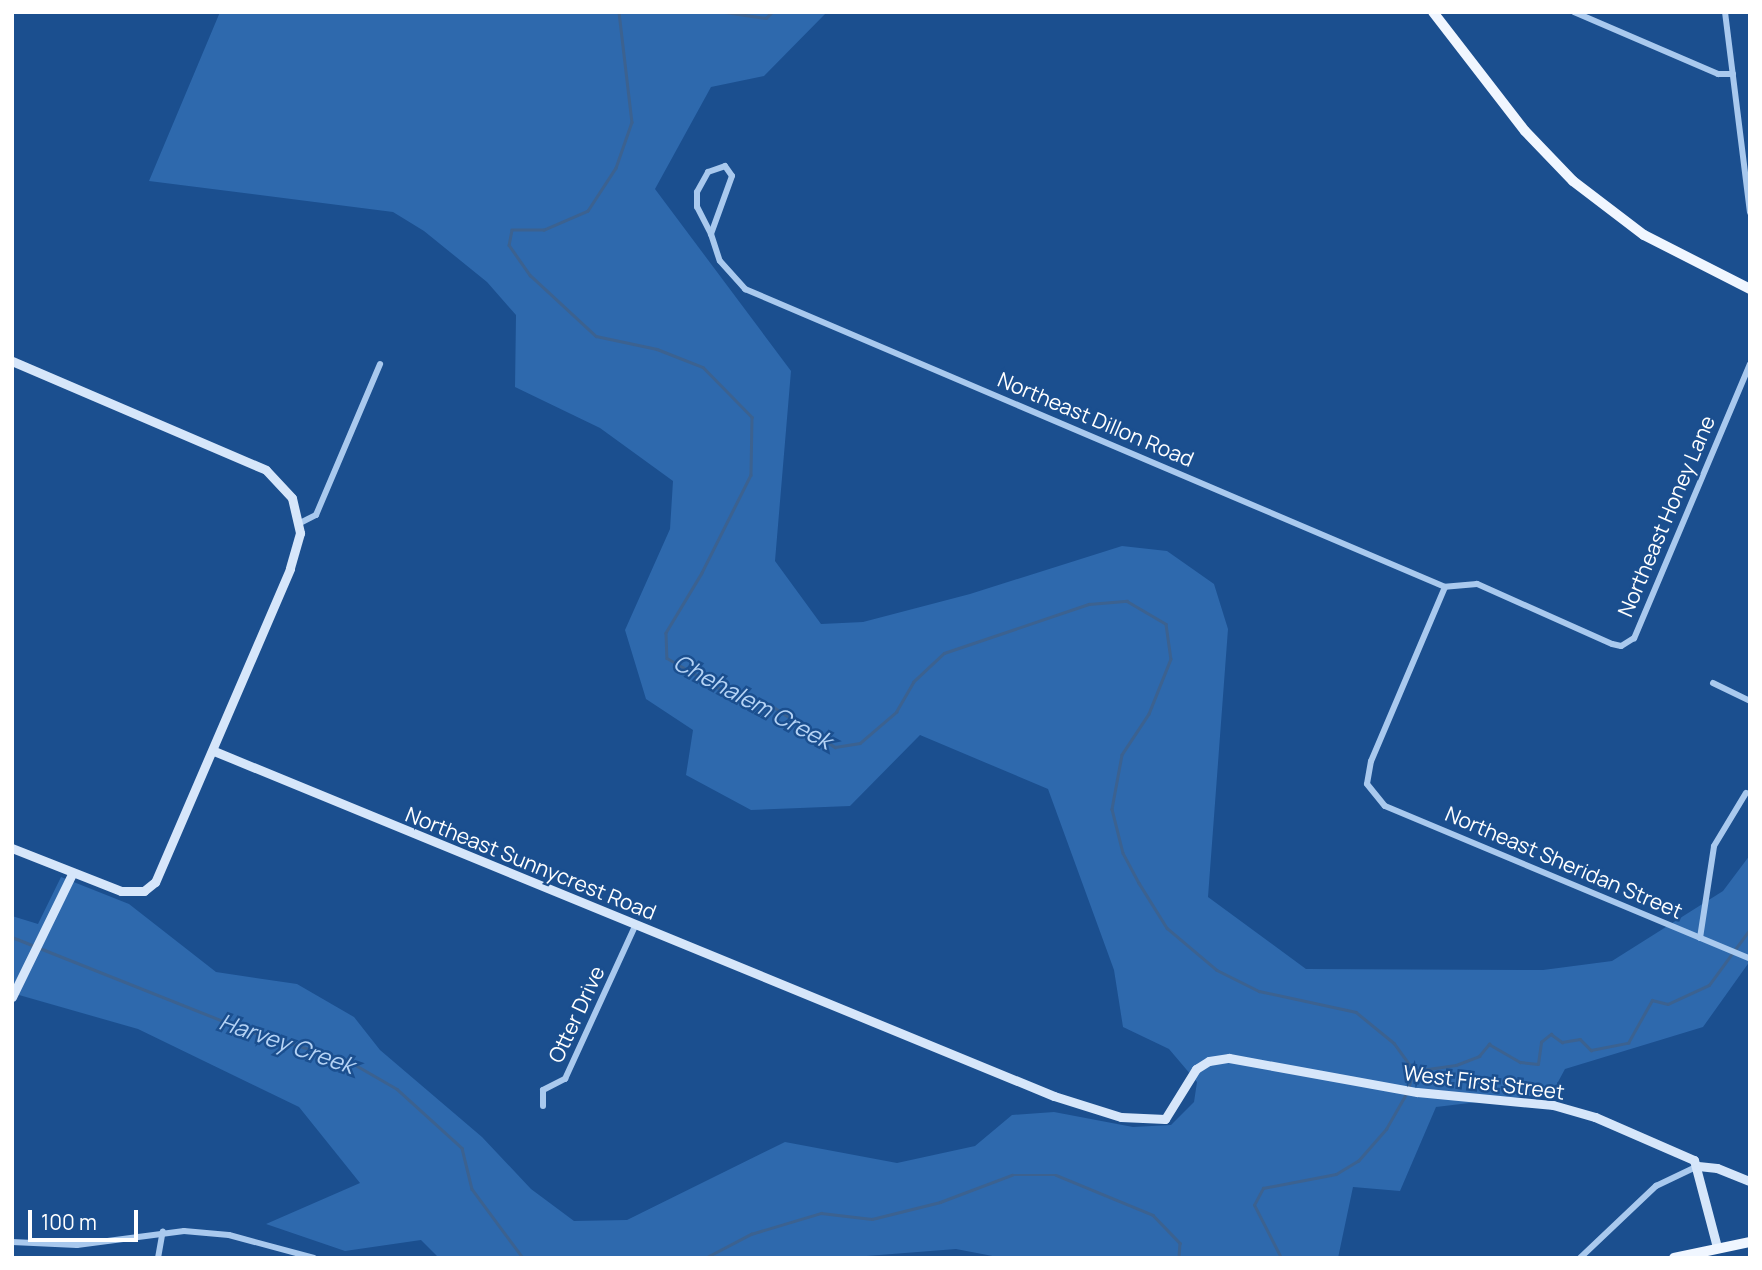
<!DOCTYPE html>
<html>
<head>
<meta charset="utf-8">
<style>
	body { margin:0 }
	#map { position:relative; width:1762px; height:1270px; overflow:hidden; background:#1b4f8f; font-family:Manrope,sans-serif }
	div>[style] { position:absolute }
	[style*='--x'] { left:calc(var(--x)*1px); top:calc(var(--y)*1px); width:calc(var(--w)*1px); rotate:calc(var(--a)*1deg) }
	.green>* { inset:0; background:#2e69ad }
	.stream>* { height:2.5px; margin:-1.25px; padding:0 1.25px; transform-origin:1.25px; border-radius:1.25px; background:#3c6290 }
	.street>* { height:6px; margin:-3px; padding:0 3px; transform-origin:3px; border-radius:3px; background:#a9c9ee }
	.secondary>* { height:9px; margin:-4.5px; padding:0 4.5px; transform-origin:4.5px; border-radius:4.5px; background:#d6e6fa }
	.primary>* { height:10px; margin:-5px; padding:0 5px; transform-origin:5px; border-radius:5px; background:#f0f6ff }
	span { translate:-50% -50%; white-space:nowrap; text-align:center; line-height:1.15; -webkit-text-stroke:5px #1b4f8f; paint-order:stroke }
	.street-label { font-size:21px; color:#fff }
	.water-label { font-size:23px; color:#b5d3f5; font-style:italic }
	.frame { position:absolute; inset:0; border:14px solid #fff; pointer-events:none }
	.scale { position:absolute; left:28px; top:1210px; width:110px; height:32px; box-sizing:border-box; border:4px solid #fff; border-top:0; padding-left:9px; font-size:21px; line-height:24px; white-space:nowrap; color:#fff; -webkit-text-stroke:5px #1b4f8f; paint-order:stroke }
</style>
</head>
<body>
<div id="map">
	<div class="green">
		<i style="clip-path:polygon(220px 12px,827px 12px,764px 76px,711px 87px,655px 189px,791px 371px,775px 561px,821px 624px,863px 622px,970px 594px,1122px 546px,1167px 551px,1214px 584px,1228px 629px,1208px 897px,1306px 969px,1543px 970px,1612px 961px,1723px 891px,1750px 855px,1750px 961px,1703px 1027px,1565px 1069px,1552px 1093px,1436px 1107px,1400px 1191px,1353px 1187px,1338px 1258px,1003px 1258px,956px 1249px,841px 1258px,439px 1258px,421px 1240px,345px 1251px,266px 1224px,360px 1183px,299px 1107px,138px 1029px,12px 993px,12px 916px,38px 924px,61px 877px,129px 904px,216px 972px,297px 984px,354px 1017px,380px 1050px,482px 1137px,531px 1189px,574px 1221px,627px 1220px,785px 1142px,897px 1163px,975px 1146px,1012px 1115px,1054px 1112px,1133px 1127px,1171px 1125px,1194px 1102px,1197px 1082px,1169px 1049px,1123px 1027px,1114px 970px,1048px 789px,920px 735px,850px 806px,751px 810px,686px 775px,693px 730px,646px 699px,625px 630px,670px 529px,673px 481px,600px 428px,515px 387px,516px 315px,487px 282px,424px 231px,393px 212px,149px 181px)"></i>
	</div>
	<div class="stream">
		<i style="--x:619;--y:12;--w:111;--a:83.3"></i>
		<i style="--x:632;--y:122;--w:49;--a:109.2"></i>
		<i style="--x:616;--y:168;--w:51;--a:123.1"></i>
		<i style="--x:588;--y:211;--w:48;--a:156.6"></i>
		<i style="--x:544;--y:230;--w:32;--a:180"></i>
		<i style="--x:512;--y:230;--w:15;--a:101"></i>
		<i style="--x:509;--y:245;--w:37;--a:55"></i>
		<i style="--x:530;--y:275;--w:90;--a:42.7"></i>
		<i style="--x:596;--y:336;--w:62;--a:12"></i>
		<i style="--x:657;--y:349;--w:49;--a:21.4"></i>
		<i style="--x:703;--y:367;--w:70;--a:45.6"></i>
		<i style="--x:752;--y:417;--w:58;--a:91"></i>
		<i style="--x:751;--y:475;--w:110;--a:116.6"></i>
		<i style="--x:702;--y:573;--w:70;--a:121"></i>
		<i style="--x:666;--y:633;--w:25;--a:88"></i>
		<i style="--x:667;--y:658;--w:60;--a:30"></i>
		<i style="--x:719;--y:688;--w:52;--a:17.7"></i>
		<i style="--x:769;--y:704;--w:79;--a:33.1"></i>
		<i style="--x:835;--y:747;--w:25;--a:-9"></i>
		<i style="--x:860;--y:743;--w:48;--a:-40.7"></i>
		<i style="--x:896;--y:712;--w:34;--a:-60"></i>
		<i style="--x:913;--y:682;--w:42;--a:-43.1"></i>
		<i style="--x:944;--y:653;--w:153;--a:-18.7"></i>
		<i style="--x:1089;--y:604;--w:38;--a:-5"></i>
		<i style="--x:1127;--y:601;--w:45;--a:30.5"></i>
		<i style="--x:1166;--y:624;--w:35;--a:82"></i>
		<i style="--x:1171;--y:659;--w:59;--a:111.8"></i>
		<i style="--x:1149;--y:714;--w:49;--a:123.4"></i>
		<i style="--x:1122;--y:755;--w:55;--a:100.5"></i>
		<i style="--x:1112;--y:809;--w:45;--a:76"></i>
		<i style="--x:1123;--y:853;--w:34;--a:62"></i>
		<i style="--x:1139;--y:883;--w:53;--a:58.1"></i>
		<i style="--x:1167;--y:928;--w:65;--a:40"></i>
		<i style="--x:1217;--y:970;--w:47;--a:26.6"></i>
		<i style="--x:1259;--y:991;--w:99;--a:12.2"></i>
		<i style="--x:1356;--y:1012;--w:49;--a:39.2"></i>
		<i style="--x:1394;--y:1043;--w:34;--a:54"></i>
		<i style="--x:725;--y:12;--w:41;--a:8.3"></i>
		<i style="--x:766;--y:18;--w:8;--a:-45"></i>
		<i style="--x:12;--y:937;--w:254;--a:21.7"></i>
		<i style="--x:248;--y:1031;--w:103;--a:16.3"></i>
		<i style="--x:347;--y:1060;--w:58;--a:30.1"></i>
		<i style="--x:397;--y:1089;--w:88;--a:42.2"></i>
		<i style="--x:462;--y:1148;--w:42;--a:76.3"></i>
		<i style="--x:472;--y:1189;--w:86;--a:53.5"></i>
		<i style="--x:1414;--y:1071;--w:42;--a:-8.1"></i>
		<i style="--x:1456;--y:1065;--w:25;--a:-21"></i>
		<i style="--x:1479;--y:1056;--w:16;--a:-50"></i>
		<i style="--x:1489;--y:1044;--w:36;--a:30"></i>
		<i style="--x:1520;--y:1062;--w:18;--a:6"></i>
		<i style="--x:1538;--y:1064;--w:22;--a:-82"></i>
		<i style="--x:1541;--y:1042;--w:13;--a:-39"></i>
		<i style="--x:1551;--y:1034;--w:14;--a:36"></i>
		<i style="--x:1562;--y:1042;--w:18;--a:-9"></i>
		<i style="--x:1580;--y:1039;--w:16;--a:45"></i>
		<i style="--x:1591;--y:1050;--w:38;--a:-11"></i>
		<i style="--x:1628;--y:1043;--w:49;--a:-60.8"></i>
		<i style="--x:1652;--y:1000;--w:16;--a:14"></i>
		<i style="--x:1668;--y:1004;--w:45;--a:-24.9"></i>
		<i style="--x:1709;--y:985;--w:69;--a:-53.8"></i>
		<i style="--x:1408;--y:1088;--w:18;--a:-71"></i>
		<i style="--x:705;--y:1258;--w:52;--a:-27.6"></i>
		<i style="--x:751;--y:1234;--w:73;--a:-16.7"></i>
		<i style="--x:821;--y:1213;--w:51;--a:6.7"></i>
		<i style="--x:872;--y:1219;--w:70;--a:-14"></i>
		<i style="--x:940;--y:1202;--w:77;--a:-20.6"></i>
		<i style="--x:1012;--y:1175;--w:44;--a:0"></i>
		<i style="--x:1056;--y:1175;--w:105;--a:22.4"></i>
		<i style="--x:1153;--y:1215;--w:39;--a:46"></i>
		<i style="--x:1180;--y:1243;--w:15;--a:94"></i>
		<i style="--x:1281;--y:1258;--w:59;--a:-117"></i>
		<i style="--x:1254;--y:1205;--w:19;--a:-62"></i>
		<i style="--x:1263;--y:1188;--w:74;--a:-10.9"></i>
		<i style="--x:1336;--y:1174;--w:26;--a:-31"></i>
		<i style="--x:1358;--y:1161;--w:43;--a:-48.8"></i>
		<i style="--x:1386;--y:1129;--w:40;--a:-60.3"></i>
	</div>
	<div class="street">
		<i style="--x:1574;--y:12;--w:157;--a:23.3"></i>
		<i style="--x:1718;--y:74;--w:15;--a:0"></i>
		<i style="--x:1725;--y:12;--w:202;--a:82.9"></i>
		<i style="--x:711;--y:234;--w:30;--a:-117"></i>
		<i style="--x:697;--y:207;--w:15;--a:-90"></i>
		<i style="--x:697;--y:192;--w:23;--a:-61"></i>
		<i style="--x:708;--y:172;--w:18;--a:-19"></i>
		<i style="--x:725;--y:166;--w:12;--a:55"></i>
		<i style="--x:732;--y:176;--w:62;--a:109.9"></i>
		<i style="--x:711;--y:234;--w:28;--a:72"></i>
		<i style="--x:720;--y:261;--w:38;--a:48"></i>
		<i style="--x:745;--y:289;--w:761;--a:23.06"></i>
		<i style="--x:1750;--y:364;--w:298;--a:112.9"></i>
		<i style="--x:1634;--y:638;--w:15;--a:148"></i>
		<i style="--x:1621;--y:646;--w:9;--a:-167"></i>
		<i style="--x:1612;--y:644;--w:148;--a:-156"></i>
		<i style="--x:1477;--y:584;--w:32;--a:175"></i>
		<i style="--x:1445;--y:587;--w:189;--a:113"></i>
		<i style="--x:1371;--y:761;--w:23;--a:100"></i>
		<i style="--x:1367;--y:784;--w:28;--a:51"></i>
		<i style="--x:1385;--y:806;--w:396;--a:22.7"></i>
		<i style="--x:300;--y:523;--w:18;--a:-27"></i>
		<i style="--x:316;--y:515;--w:164;--a:-67"></i>
		<i style="--x:1713;--y:683;--w:41;--a:25.9"></i>
		<i style="--x:1700;--y:938;--w:93;--a:-81.3"></i>
		<i style="--x:1714;--y:846;--w:62;--a:-58.9"></i>
		<i style="--x:543;--y:1106;--w:16;--a:-90"></i>
		<i style="--x:543;--y:1090;--w:25;--a:-27"></i>
		<i style="--x:565;--y:1079;--w:170;--a:-65.4"></i>
		<i style="--x:12;--y:1242;--w:65;--a:2.6"></i>
		<i style="--x:77;--y:1245;--w:108;--a:-7.5"></i>
		<i style="--x:184;--y:1231;--w:45;--a:5.1"></i>
		<i style="--x:229;--y:1235;--w:88;--a:15.1"></i>
		<i style="--x:158;--y:1258;--w:27;--a:-80"></i>
		<i style="--x:1580;--y:1258;--w:105;--a:-43.5"></i>
		<i style="--x:1656;--y:1186;--w:47;--a:-25.5"></i>
	</div>
	<div class="secondary">
		<i style="--x:12;--y:361;--w:276;--a:23.2"></i>
		<i style="--x:266;--y:470;--w:38;--a:47"></i>
		<i style="--x:292;--y:498;--w:36;--a:77"></i>
		<i style="--x:300;--y:533;--w:37;--a:106"></i>
		<i style="--x:290;--y:569;--w:341;--a:113.3"></i>
		<i style="--x:155;--y:882;--w:14;--a:141"></i>
		<i style="--x:144;--y:891;--w:23;--a:180"></i>
		<i style="--x:121;--y:891;--w:117;--a:-158.5"></i>
		<i style="--x:214;--y:751;--w:908;--a:22.33"></i>
		<i style="--x:1054;--y:1096;--w:70;--a:17.4"></i>
		<i style="--x:1121;--y:1117;--w:44;--a:2.6"></i>
		<i style="--x:1165;--y:1119;--w:59;--a:-58.2"></i>
		<i style="--x:1196;--y:1069;--w:15;--a:-32"></i>
		<i style="--x:1209;--y:1061;--w:20;--a:-9"></i>
		<i style="--x:1229;--y:1058;--w:191;--a:10.3"></i>
		<i style="--x:1417;--y:1092;--w:137;--a:5.5"></i>
		<i style="--x:1553;--y:1105;--w:44;--a:15.9"></i>
		<i style="--x:1595;--y:1117;--w:108;--a:23.5"></i>
		<i style="--x:1694;--y:1160;--w:90;--a:75.2"></i>
		<i style="--x:12;--y:997;--w:137;--a:-64"></i>
		<i style="--x:1698;--y:1166;--w:19;--a:6"></i>
		<i style="--x:1717;--y:1168;--w:35;--a:22"></i>
	</div>
	<div class="primary">
		<i style="--x:1433;--y:12;--w:150;--a:52.3"></i>
		<i style="--x:1525;--y:131;--w:69;--a:46.2"></i>
		<i style="--x:1573;--y:181;--w:89;--a:37.3"></i>
		<i style="--x:1644;--y:235;--w:119;--a:27"></i>
		<i style="--x:1674;--y:1258;--w:78;--a:-11.9"></i>
	</div>
	<div class="street-label">
		<span style="left:1096px;top:419px;rotate:23deg">Northeast Dillon Road</span>
		<span style="left:1666px;top:516px;rotate:-67deg">Northeast Honey Lane</span>
		<span style="left:1564px;top:862px;rotate:23deg">Northeast Sheridan Street</span>
		<span style="left:531px;top:863px;rotate:22deg">Northeast Sunnycrest Road</span>
		<span style="left:576px;top:1014px;rotate:-65deg">Otter Drive</span>
		<span style="left:1484px;top:1082px;rotate:7deg">West First Street</span>
	</div>
	<div class="water-label">
		<span style="left:753px;top:701px;rotate:28deg">Chehalem Creek</span>
		<span style="left:287px;top:1043px;rotate:19deg">Harvey Creek</span>
	</div>
	<div class="frame"></div>
	<div class="scale">100 m</div>
</div>
</body>
</html>
